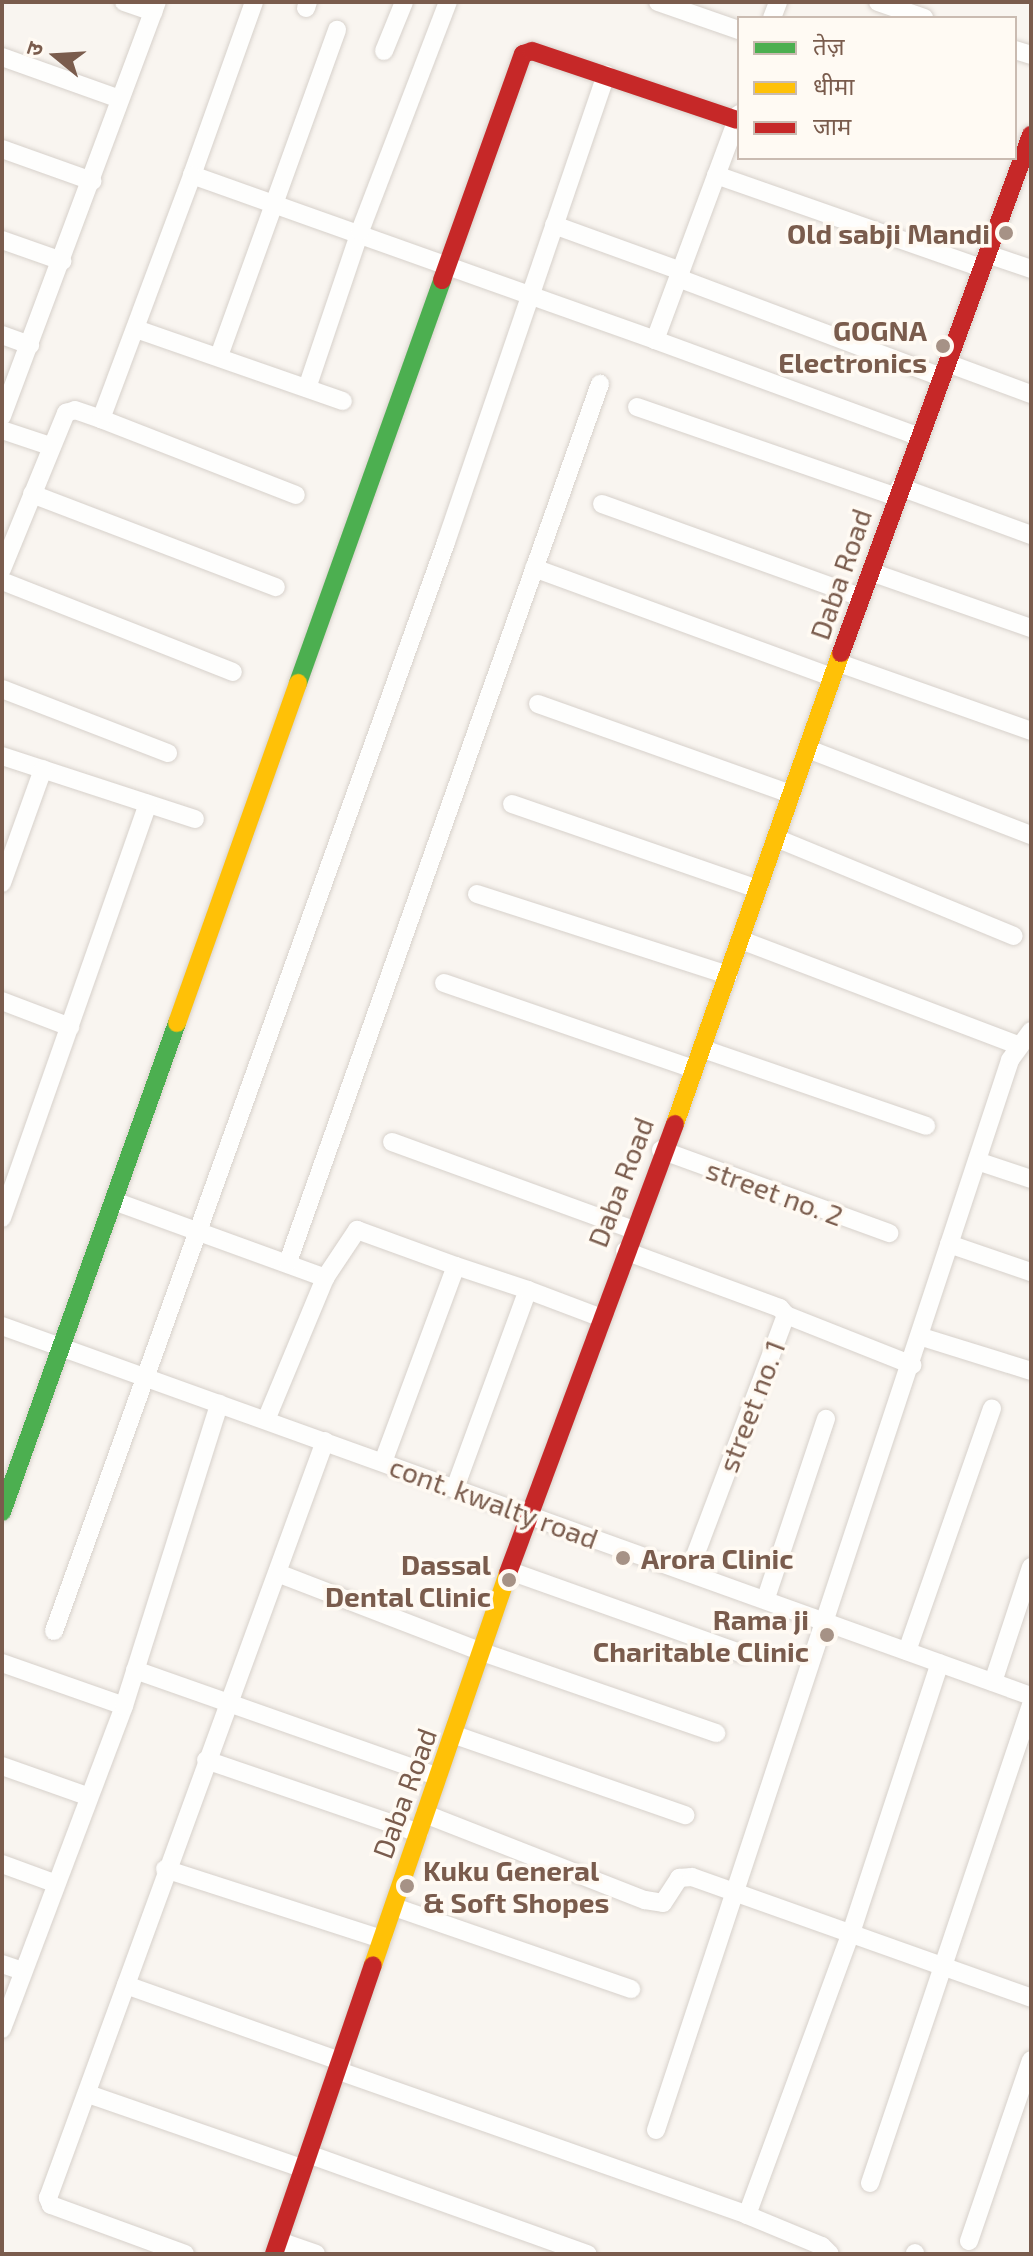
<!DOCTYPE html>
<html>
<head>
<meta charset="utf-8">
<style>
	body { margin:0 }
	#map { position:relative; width:1033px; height:2256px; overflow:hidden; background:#f9f5f0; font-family:"Exo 2","Noto Sans Devanagari",sans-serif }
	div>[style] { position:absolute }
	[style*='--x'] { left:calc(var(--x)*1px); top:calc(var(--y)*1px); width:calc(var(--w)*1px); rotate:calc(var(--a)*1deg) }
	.roads { filter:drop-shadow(0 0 2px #d7d1cb) drop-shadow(0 0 2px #d7d1cb) }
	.street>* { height:18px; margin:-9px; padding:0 9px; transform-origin:9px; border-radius:9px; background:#fefefd }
	.fast>* { height:18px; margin:-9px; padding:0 9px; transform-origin:9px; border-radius:9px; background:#4caf50 }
	.slow>* { height:18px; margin:-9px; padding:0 9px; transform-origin:9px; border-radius:9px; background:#ffc107 }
	.jam>* { height:18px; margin:-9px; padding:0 9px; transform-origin:9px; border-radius:9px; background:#c62828 }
	.dots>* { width:22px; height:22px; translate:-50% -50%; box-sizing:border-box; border:4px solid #fffaf3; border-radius:50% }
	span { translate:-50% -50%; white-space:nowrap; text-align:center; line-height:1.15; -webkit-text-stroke:7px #fffaf3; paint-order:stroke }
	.poi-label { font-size:28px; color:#7a5c4d; font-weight:700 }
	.right { translate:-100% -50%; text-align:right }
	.left { translate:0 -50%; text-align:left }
	.street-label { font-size:28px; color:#7a5c4d }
	.frame { position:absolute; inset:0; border:4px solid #7a5c4d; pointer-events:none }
	.legend { position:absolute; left:737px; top:16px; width:280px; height:144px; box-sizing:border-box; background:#fffaf3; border:2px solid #cabbb1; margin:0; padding:10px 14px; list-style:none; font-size:24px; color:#7a5c4d }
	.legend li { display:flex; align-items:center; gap:16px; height:40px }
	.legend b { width:40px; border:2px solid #cabbb1 }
	.north { position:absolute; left:16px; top:16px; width:80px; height:80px; -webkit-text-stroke:6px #fffaf3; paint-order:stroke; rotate:288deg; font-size:22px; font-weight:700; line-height:32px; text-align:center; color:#7a5c4d }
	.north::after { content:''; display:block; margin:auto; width:28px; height:36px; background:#7a5c4d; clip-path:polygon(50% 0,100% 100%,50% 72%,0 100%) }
</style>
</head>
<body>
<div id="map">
	<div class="roads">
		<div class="street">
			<i style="--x:124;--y:2;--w:31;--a:19"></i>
			<i style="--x:254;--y:2;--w:184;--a:109.7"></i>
			<i style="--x:192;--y:175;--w:492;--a:19.6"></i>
			<i style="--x:655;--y:340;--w:241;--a:-69.6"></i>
			<i style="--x:658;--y:2;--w:86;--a:19.1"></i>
			<i style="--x:878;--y:2;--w:49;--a:19.2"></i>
			<i style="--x:306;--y:8;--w:6;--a:-72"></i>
			<i style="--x:772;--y:18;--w:17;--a:-69"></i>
			<i style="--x:1015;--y:50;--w:17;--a:17"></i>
			<i style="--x:384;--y:51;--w:53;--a:-67.8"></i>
			<i style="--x:2;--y:57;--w:125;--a:19.6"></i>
			<i style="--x:2;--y:149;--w:96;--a:19.6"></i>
			<i style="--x:716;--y:175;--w:281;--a:19.3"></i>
			<i style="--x:554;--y:225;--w:135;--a:19.9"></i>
			<i style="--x:2;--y:240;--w:64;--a:19.3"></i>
			<i style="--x:987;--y:254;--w:46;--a:18.8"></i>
			<i style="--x:678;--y:278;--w:282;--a:20.6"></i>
			<i style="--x:136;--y:329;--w:219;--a:19.2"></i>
			<i style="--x:2;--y:335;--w:30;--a:20"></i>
			<i style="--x:655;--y:340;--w:279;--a:20.1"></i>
			<i style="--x:219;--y:356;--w:347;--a:-70.1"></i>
			<i style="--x:947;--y:363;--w:90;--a:20.3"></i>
			<i style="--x:307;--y:388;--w:166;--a:-71.3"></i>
			<i style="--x:360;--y:231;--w:245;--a:-69"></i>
			<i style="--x:637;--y:407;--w:275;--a:19.1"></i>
			<i style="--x:2;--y:416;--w:442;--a:-69.5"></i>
			<i style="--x:101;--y:419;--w:209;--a:21.3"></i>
			<i style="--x:2;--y:430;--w:51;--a:18.4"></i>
			<i style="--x:900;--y:487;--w:140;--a:20.1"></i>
			<i style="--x:32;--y:494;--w:261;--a:20.9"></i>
			<i style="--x:602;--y:504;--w:275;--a:19.8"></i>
			<i style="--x:534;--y:568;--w:317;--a:20.1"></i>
			<i style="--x:2;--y:569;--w:169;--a:-67.7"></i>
			<i style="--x:66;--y:413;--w:9;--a:-18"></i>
			<i style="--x:75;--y:410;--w:28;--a:19"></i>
			<i style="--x:101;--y:419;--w:260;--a:-69.5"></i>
			<i style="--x:871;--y:572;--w:170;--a:19.3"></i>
			<i style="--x:2;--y:581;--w:248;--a:21.5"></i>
			<i style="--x:839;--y:663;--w:204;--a:19.5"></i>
			<i style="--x:2;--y:689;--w:178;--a:21.1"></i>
			<i style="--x:538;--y:704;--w:269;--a:19.6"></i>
			<i style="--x:808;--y:749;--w:239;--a:21.1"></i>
			<i style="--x:2;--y:756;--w:203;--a:18.1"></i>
			<i style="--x:512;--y:804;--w:260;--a:19.1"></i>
			<i style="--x:776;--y:838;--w:257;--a:22.4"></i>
			<i style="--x:2;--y:883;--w:121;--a:-70.2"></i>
			<i style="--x:477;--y:894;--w:264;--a:17.9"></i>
			<i style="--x:741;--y:940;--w:295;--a:20.8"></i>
			<i style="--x:444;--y:983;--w:264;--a:19"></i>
			<i style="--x:2;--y:1001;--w:73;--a:20.9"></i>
			<i style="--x:703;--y:1049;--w:236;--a:19"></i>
			<i style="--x:392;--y:1142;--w:254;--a:20"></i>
			<i style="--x:661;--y:1150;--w:243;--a:20"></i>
			<i style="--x:977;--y:1161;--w:57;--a:18.4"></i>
			<i style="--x:114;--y:1201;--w:225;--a:20"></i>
			<i style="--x:2;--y:1218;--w:439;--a:-70.6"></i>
			<i style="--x:949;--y:1244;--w:87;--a:18.9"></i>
			<i style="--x:625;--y:1251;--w:165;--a:20.2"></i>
			<i style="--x:780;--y:1308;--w:9;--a:49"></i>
			<i style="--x:786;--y:1315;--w:275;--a:110.7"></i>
			<i style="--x:288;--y:1262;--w:932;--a:-70.44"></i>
			<i style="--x:786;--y:1315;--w:136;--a:21.6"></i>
			<i style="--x:2;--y:1326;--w:1093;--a:19.78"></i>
			<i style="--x:922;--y:1337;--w:114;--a:17.3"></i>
			<i style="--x:266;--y:1420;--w:154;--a:-67.4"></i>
			<i style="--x:325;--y:1278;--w:58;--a:-56.3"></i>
			<i style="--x:357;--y:1230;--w:105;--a:20"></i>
			<i style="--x:383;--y:1462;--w:209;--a:-69.6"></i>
			<i style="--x:456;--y:1266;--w:76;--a:18.4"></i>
			<i style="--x:455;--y:1488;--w:211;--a:-69.8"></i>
			<i style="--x:528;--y:1290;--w:76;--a:20.8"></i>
			<i style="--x:510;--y:1571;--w:247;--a:19.6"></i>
			<i style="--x:280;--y:1574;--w:217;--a:21.1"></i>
			<i style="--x:482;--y:1652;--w:248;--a:19.1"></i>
			<i style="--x:766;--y:1598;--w:189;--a:-71.5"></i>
			<i style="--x:54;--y:1631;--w:1157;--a:-70.2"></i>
			<i style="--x:446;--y:542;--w:494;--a:-71.1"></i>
			<i style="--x:907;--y:1651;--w:257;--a:-70.7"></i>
			<i style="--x:2;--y:1663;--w:129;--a:19.4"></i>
			<i style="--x:135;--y:1670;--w:321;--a:19.4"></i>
			<i style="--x:993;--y:1682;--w:121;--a:-71.7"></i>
			<i style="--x:455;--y:1735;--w:244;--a:19.2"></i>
			<i style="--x:206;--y:1760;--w:225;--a:18.9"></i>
			<i style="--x:2;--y:1766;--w:90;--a:19.4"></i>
			<i style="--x:425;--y:1814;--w:236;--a:21.4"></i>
			<i style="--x:645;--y:1900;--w:18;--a:9"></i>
			<i style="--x:663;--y:1903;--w:30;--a:-57"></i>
			<i style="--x:679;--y:1878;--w:13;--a:-4"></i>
			<i style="--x:692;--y:1877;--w:360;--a:19.6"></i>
			<i style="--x:2;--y:1864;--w:55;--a:20.1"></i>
			<i style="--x:165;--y:1869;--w:228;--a:17.9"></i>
			<i style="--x:394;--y:1907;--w:251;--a:19.1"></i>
			<i style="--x:2;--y:1964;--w:21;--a:19"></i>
			<i style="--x:126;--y:1985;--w:229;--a:19.6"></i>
			<i style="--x:2;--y:2029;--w:345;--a:-69.3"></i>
			<i style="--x:124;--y:1706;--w:317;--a:-72.5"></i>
			<i style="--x:339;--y:2071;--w:433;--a:19.4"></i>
			<i style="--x:747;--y:2215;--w:81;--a:22.5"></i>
			<i style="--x:822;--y:2246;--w:11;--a:45"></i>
			<i style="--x:88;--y:2094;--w:226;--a:19.1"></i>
			<i style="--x:656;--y:2130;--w:1127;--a:-71.69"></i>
			<i style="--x:1010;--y:1060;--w:36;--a:-54"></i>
			<i style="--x:308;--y:2154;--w:297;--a:19.7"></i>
			<i style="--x:870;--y:2183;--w:504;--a:-71.39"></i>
			<i style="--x:747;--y:2215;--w:301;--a:-69.8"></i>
			<i style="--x:851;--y:1933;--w:284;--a:-71.8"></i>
			<i style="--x:279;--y:2241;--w:39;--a:19"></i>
			<i style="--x:969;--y:2241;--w:191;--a:-71.1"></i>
			<i style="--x:185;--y:2254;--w:143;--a:-159.9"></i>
			<i style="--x:51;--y:2205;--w:8;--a:-113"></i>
			<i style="--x:48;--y:2198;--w:806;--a:-69.9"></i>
			<i style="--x:915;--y:2254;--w:1;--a:-90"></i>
		</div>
		<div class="fast">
			<i style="--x:298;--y:683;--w:428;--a:-70.3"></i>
			<i style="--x:2;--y:1512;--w:519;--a:-70.31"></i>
		</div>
		<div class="slow">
			<i style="--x:177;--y:1023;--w:361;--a:-70.4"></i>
			<i style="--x:675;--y:1124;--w:499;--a:-70.6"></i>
			<i style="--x:373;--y:1965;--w:415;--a:-71"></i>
		</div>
		<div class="jam">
			<i style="--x:442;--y:280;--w:240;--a:-70.3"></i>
			<i style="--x:523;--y:54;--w:9;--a:-18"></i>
			<i style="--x:532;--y:51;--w:216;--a:18.6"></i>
			<i style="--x:841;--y:653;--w:552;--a:-69.86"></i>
			<i style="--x:508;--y:1573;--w:479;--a:-69.6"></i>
			<i style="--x:274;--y:2254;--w:305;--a:-71.1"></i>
		</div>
	</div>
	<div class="dots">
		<i style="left:1006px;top:233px;background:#a69286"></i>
		<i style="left:943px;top:346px;background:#a69286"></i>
		<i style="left:623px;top:1558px;background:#a69286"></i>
		<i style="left:509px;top:1580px;background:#a69286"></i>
		<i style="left:827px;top:1635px;background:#a69286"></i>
		<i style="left:407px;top:1886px;background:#a69286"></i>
	</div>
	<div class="poi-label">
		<span class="right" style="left:990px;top:233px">Old sabji Mandi</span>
		<span class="right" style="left:927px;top:346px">GOGNA<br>Electronics</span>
		<span class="left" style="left:641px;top:1558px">Arora Clinic</span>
		<span class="right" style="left:491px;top:1580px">Dassal<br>Dental Clinic</span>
		<span class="right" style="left:809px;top:1635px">Rama ji<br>Charitable Clinic</span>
		<span class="left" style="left:423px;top:1886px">Kuku General<br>&amp; Soft Shopes</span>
	</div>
	<div class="street-label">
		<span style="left:840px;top:574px;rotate:-71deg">Daba Road</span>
		<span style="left:620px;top:1182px;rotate:-69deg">Daba Road</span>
		<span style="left:775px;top:1192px;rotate:20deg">street no. 2</span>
		<span style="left:751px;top:1406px;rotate:-69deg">street no. 1</span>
		<span style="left:494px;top:1502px;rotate:20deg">cont. kwalty road</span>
		<span style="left:404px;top:1793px;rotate:-70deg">Daba Road</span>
	</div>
	<div class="frame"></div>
	<ul class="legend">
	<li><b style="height:10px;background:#4caf50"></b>तेज़</li>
	<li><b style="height:10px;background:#ffc107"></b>धीमा</li>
	<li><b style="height:10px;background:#c62828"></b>जाम</li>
	</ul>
	<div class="north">उ</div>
</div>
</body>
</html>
